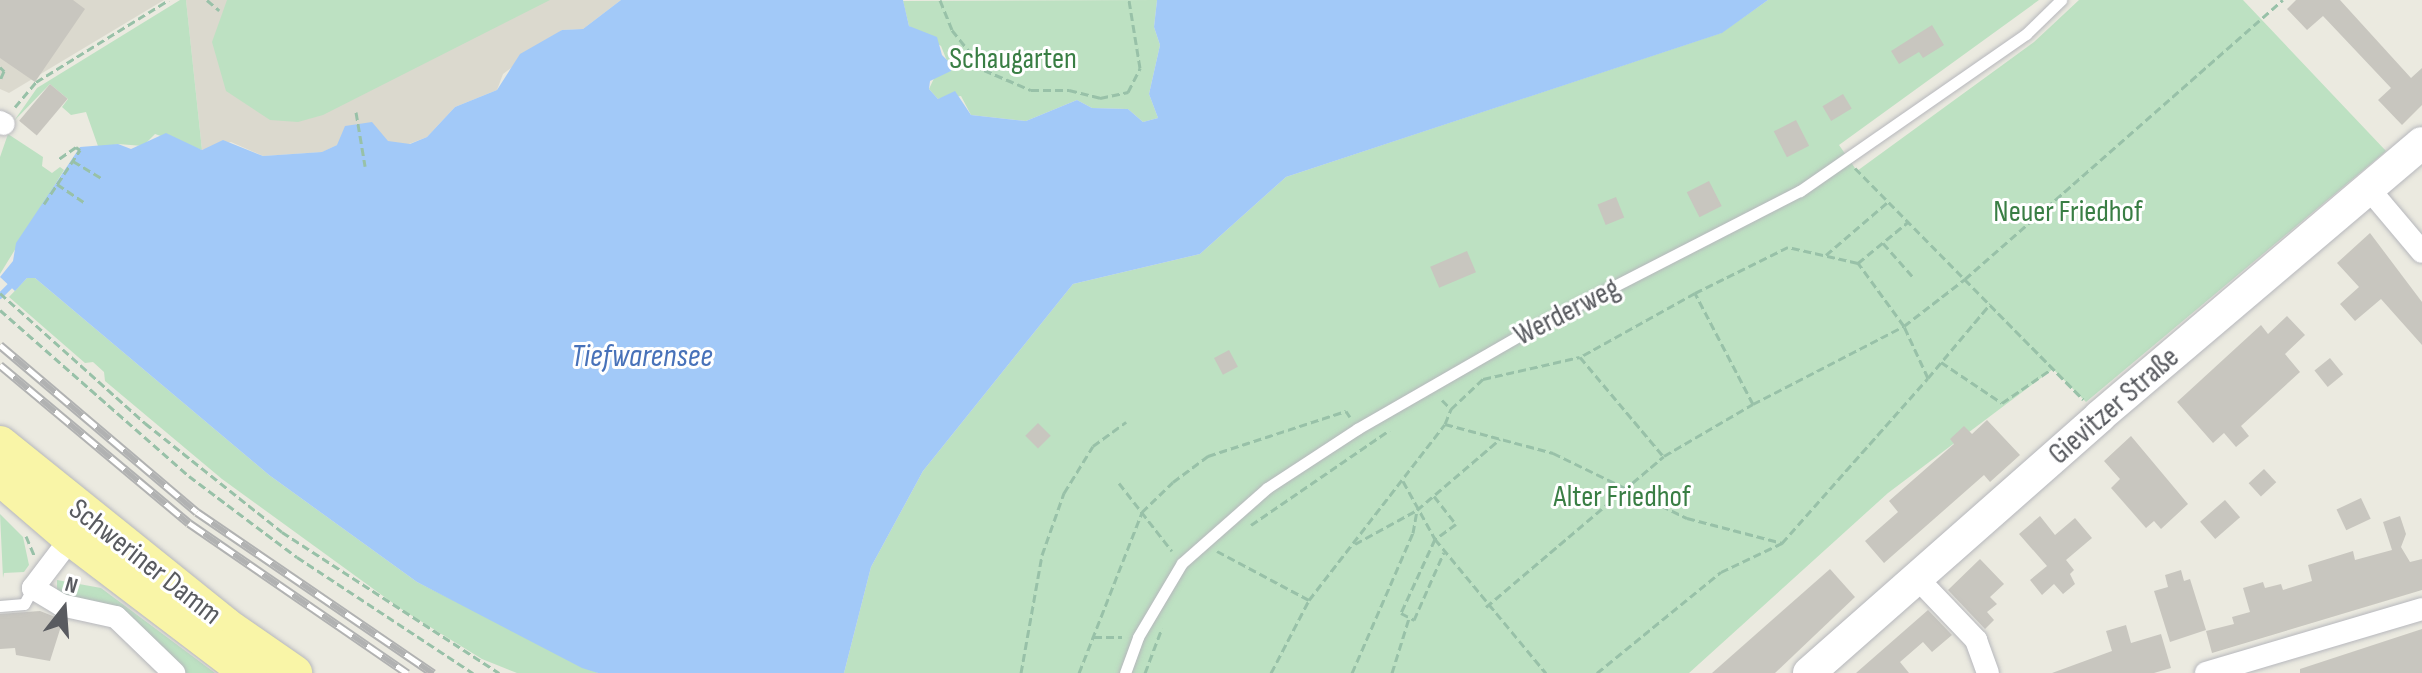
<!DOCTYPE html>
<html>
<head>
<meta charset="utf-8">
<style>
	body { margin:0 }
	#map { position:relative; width:2422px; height:673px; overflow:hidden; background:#ebeae0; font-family:"Sofia Sans Condensed",sans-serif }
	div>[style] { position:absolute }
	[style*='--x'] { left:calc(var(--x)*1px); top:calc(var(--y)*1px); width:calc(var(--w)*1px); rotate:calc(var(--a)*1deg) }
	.education>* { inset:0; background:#dbd9ce }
	.green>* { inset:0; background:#bde1c2 }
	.water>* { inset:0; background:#a2c9f8 }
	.stream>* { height:6px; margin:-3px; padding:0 3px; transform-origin:3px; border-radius:3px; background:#a2c9f8 }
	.building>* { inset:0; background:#c8c6bf; transform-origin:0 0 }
	.path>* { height:3px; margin-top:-1.5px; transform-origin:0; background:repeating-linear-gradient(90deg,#98c1a8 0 8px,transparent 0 12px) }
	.roads { filter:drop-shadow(0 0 2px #b6b7bc) drop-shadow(0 0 2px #b6b7bc) }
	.service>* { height:11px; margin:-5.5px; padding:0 5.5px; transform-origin:5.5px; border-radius:5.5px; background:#fff }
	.minor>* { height:22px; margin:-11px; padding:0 11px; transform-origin:11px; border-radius:11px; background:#fff }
	.secondary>* { height:32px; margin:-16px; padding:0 16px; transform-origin:16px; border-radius:16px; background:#fff }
	.primary>* { height:36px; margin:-18px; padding:0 18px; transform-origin:18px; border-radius:18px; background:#f9f5a7 }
	.rail>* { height:9px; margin-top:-4.5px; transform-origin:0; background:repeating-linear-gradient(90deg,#fff 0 18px,#b1b2b2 0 36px); box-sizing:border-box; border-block:2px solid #b1b2b2 }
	span { translate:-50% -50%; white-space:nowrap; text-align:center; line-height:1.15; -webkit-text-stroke:6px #fff; paint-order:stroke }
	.park-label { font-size:30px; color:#397e44 }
	.street-label { font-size:30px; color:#595b60 }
	.water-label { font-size:32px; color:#4872b9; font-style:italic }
	.north { position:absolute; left:24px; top:569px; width:80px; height:80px; -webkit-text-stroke:6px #fff; paint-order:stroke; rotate:17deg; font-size:22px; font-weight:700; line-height:32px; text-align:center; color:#595b60 }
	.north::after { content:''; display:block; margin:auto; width:28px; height:36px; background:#595b60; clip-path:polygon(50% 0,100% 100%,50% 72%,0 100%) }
</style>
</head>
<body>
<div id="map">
	<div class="education">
		<i style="clip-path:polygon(0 0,164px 0,9px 93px,0 89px)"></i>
		<i style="clip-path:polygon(186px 0,621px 0,583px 29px,562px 30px,503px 74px,497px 90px,455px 107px,427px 137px,409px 144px,337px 145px,323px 152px,263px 156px,231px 142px,202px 150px)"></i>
	</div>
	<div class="green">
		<i style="clip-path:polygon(180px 0,186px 0,202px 150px,155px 134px,143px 146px,118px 144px,99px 149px,86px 112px,71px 115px,62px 107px,68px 99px,50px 84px,14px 121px,37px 88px)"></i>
		<i style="clip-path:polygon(227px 0,550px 0,323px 115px,298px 122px,270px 120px,226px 91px,212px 42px)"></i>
		<i style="clip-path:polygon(1157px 0,1154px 27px,1160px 45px,1149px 94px,1158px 118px,1143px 122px,1128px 109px,1092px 108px,1077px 100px,1026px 121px,971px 115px,961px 96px,938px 99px,929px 89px,936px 74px,951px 71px,941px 46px,909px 26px,903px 1px)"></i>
		<i style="clip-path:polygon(1768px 0,2039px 0,1839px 145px,1857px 171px,2034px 42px,2079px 0,2243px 0,2386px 151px,2086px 402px,2053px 369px,1888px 493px,1689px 673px,844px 673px,871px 567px,923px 471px,1073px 284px,1200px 254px,1286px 177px,1721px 33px)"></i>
		<i style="clip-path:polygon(8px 134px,43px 157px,42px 166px,52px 173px,60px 167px,64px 170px,0 274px,0 157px)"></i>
		<i style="clip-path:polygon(27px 278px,35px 278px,269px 475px,417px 582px,598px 673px,517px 673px,482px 659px,401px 609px,222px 479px,105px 381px,104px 372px,93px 362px,85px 363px,9px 297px)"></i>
		<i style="clip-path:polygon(0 514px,23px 537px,29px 565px,24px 572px,4px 573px,3px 578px)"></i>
		<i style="clip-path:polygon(57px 580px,101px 588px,215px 673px,186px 673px,121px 609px,65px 598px,57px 592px)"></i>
	</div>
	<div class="water">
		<i style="clip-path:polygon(621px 0,903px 0,909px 26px,937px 37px,942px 55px,951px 64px,951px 71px,930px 81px,929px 89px,938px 99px,955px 91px,971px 115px,1026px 121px,1077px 100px,1092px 108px,1128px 109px,1143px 122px,1158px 118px,1149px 94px,1160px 45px,1154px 27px,1157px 0,1768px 0,1722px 33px,1286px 177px,1200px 254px,1073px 284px,923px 471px,871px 567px,844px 673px,598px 673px,582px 668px,417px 582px,269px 475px,35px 278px,27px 278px,15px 291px,0 277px,13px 261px,16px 243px,80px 147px,118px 144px,131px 149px,166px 133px,202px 150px,223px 140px,263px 156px,322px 152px,337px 145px,345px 126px,372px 122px,388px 141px,410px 144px,427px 137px,455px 107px,497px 90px,520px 54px,562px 30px,583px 29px)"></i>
	</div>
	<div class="stream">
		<i style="--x:0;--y:296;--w:14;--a:-45"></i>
	</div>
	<div class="building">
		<i style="clip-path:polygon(0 0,73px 0,85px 9px,35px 82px,0 58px)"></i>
		<i style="clip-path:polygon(2296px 0,2340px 0,2411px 78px,2422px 68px,2422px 105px,2402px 125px,2378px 100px,2391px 88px,2323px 16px,2307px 30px,2287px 9px)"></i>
		<i style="clip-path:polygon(1932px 25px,1944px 45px,1923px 58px,1919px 52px,1899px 64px,1891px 51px)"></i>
		<i style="left:50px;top:84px;width:23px;height:48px;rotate:40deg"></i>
		<i style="left:1843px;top:94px;width:17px;height:24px;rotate:59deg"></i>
		<i style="left:1796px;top:120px;width:29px;height:25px;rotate:63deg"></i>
		<i style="left:1709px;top:181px;width:28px;height:25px;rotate:63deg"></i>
		<i style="left:1616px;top:197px;width:22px;height:20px;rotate:68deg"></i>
		<i style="clip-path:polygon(2370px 233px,2422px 302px,2422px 345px,2381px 299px,2355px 321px,2340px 304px,2359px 287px,2337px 263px)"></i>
		<i style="left:1467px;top:251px;width:23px;height:40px;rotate:67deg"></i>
		<i style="clip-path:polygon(2287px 316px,2305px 335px,2285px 354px,2300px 372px,2241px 426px,2249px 436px,2236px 447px,2224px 433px,2213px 443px,2177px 402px,2261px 325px,2268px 334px)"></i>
		<i style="left:1229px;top:350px;width:19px;height:17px;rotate:62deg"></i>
		<i style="left:2330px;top:358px;width:21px;height:20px;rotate:51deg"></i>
		<i style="clip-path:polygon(1987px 420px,2020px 455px,1990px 482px,1984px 475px,1884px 563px,1865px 541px,1898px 512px,1889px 501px,1954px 444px,1950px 439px,1964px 426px,1972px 434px)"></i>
		<i style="left:1038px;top:423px;width:18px;height:18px;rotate:45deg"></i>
		<i style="clip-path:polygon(2131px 436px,2188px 504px,2161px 529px,2154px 521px,2146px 528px,2111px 488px,2120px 479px,2104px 461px)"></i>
		<i style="left:2264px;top:469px;width:18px;height:21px;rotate:47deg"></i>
		<i style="left:2361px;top:498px;width:23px;height:27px;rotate:65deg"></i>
		<i style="left:2225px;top:500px;width:23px;height:33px;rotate:49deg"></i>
		<i style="clip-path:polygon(2040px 516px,2055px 535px,2075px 518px,2092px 538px,2066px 560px,2074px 570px,2070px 574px,2075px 584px,2063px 594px,2054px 584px,2042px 595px,2030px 580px,2047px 566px,2019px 534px)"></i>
		<i style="clip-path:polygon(2400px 516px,2406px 534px,2401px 547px,2410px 562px,2422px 559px,2422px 590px,2212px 653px,2206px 631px,2234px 624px,2232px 617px,2250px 612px,2243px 588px,2263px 582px,2265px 588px,2281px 584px,2283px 590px,2312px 581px,2308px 565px,2353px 551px,2355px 560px,2392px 550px,2383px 522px)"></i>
		<i style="clip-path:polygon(1980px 559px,2004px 584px,1990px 597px,1997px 604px,1987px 612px,1994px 620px,1985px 629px,1948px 590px)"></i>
		<i style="clip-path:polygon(1830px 569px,1855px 597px,1775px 673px,1712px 673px)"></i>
		<i style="clip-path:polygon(2181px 570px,2184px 581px,2190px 579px,2206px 630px,2170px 642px,2154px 591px,2168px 587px,2165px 575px)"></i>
		<i style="clip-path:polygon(1928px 610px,1952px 635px,1932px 652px,1923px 642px,1900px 662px,1909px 673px,1856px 673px)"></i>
		<i style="clip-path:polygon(40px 611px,63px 620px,50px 661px,16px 655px,15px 648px,0 649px,0 614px)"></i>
		<i style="clip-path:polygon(2126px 625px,2131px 643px,2161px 634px,2171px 668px,2154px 673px,2052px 673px,2112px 651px,2106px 631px)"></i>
		<i style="clip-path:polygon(2422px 629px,2422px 673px,2300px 673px,2300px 669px)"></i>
	</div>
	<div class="path">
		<i style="--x:207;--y:0;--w:16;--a:40"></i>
		<i style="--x:940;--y:0;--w:32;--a:68"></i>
		<i style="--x:952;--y:30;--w:51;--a:51.3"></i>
		<i style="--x:984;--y:70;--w:51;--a:23.1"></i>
		<i style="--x:1031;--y:90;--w:38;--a:0"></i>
		<i style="--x:1069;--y:90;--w:32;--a:14"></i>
		<i style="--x:1100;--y:98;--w:29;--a:-12"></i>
		<i style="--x:1128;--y:92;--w:27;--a:-63"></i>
		<i style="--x:1140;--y:68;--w:69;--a:-99.2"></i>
		<i style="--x:0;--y:67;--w:6;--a:45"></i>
		<i style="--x:4;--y:71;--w:10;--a:114"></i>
		<i style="--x:15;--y:107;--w:33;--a:-50"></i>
		<i style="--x:36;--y:82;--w:156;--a:-31.7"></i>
		<i style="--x:356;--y:112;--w:55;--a:80.5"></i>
		<i style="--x:73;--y:161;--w:33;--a:31"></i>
		<i style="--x:1855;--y:168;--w:325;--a:45.4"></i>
		<i style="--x:57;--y:184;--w:34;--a:34"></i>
		<i style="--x:44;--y:204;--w:65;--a:-56.3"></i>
		<i style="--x:80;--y:150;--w:5;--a:-143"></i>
		<i style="--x:76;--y:147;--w:21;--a:145"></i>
		<i style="--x:1883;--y:243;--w:47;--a:48.5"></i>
		<i style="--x:1826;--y:255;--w:83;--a:-40.6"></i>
		<i style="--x:1858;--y:263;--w:65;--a:-39.4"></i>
		<i style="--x:0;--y:293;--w:195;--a:41.9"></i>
		<i style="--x:145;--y:423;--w:175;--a:38.5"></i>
		<i style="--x:282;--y:532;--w:259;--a:33"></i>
		<i style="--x:0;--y:310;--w:252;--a:41.3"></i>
		<i style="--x:189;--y:476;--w:135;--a:36.9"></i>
		<i style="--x:297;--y:557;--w:211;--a:33.4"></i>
		<i style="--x:1941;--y:362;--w:73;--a:33.9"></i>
		<i style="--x:2002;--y:403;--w:62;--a:-34.5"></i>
		<i style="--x:1928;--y:378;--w:97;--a:-50"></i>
		<i style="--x:1442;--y:400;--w:13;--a:45"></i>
		<i style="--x:1753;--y:404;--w:170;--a:-27.3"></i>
		<i style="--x:1904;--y:326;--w:77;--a:-37.6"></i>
		<i style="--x:1965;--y:279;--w:423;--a:-41.3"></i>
		<i style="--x:1445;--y:424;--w:16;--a:-68"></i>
		<i style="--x:1451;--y:409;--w:44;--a:-43.2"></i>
		<i style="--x:1483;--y:379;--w:99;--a:-12.8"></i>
		<i style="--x:1580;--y:357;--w:129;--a:50"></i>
		<i style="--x:1403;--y:481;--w:66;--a:61.1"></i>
		<i style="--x:1435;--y:539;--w:174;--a:50.4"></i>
		<i style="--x:1119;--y:483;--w:86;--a:52.1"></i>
		<i style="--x:1434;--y:496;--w:36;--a:52"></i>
		<i style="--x:1456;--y:524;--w:26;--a:144"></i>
		<i style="--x:1435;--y:539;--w:81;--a:114.7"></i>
		<i style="--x:1401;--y:613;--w:15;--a:28"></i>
		<i style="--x:1414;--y:620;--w:74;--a:-66.2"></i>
		<i style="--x:1251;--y:525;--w:168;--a:-34.4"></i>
		<i style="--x:26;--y:536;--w:21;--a:67"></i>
		<i style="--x:1355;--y:544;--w:71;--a:-28.7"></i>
		<i style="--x:1417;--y:510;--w:109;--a:-40.5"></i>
		<i style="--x:1217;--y:551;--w:104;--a:28"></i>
		<i style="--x:1486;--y:607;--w:233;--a:-40.3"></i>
		<i style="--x:1664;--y:456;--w:103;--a:-30.3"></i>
		<i style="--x:1753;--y:404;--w:125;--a:-117.6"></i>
		<i style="--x:1695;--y:293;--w:132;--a:150.9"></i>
		<i style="--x:1094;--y:637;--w:28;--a:0"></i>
		<i style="--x:1021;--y:673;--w:120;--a:-79.9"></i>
		<i style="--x:1042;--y:555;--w:66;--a:-70.5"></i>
		<i style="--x:1064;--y:493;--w:55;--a:-58.3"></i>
		<i style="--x:1093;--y:446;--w:41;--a:-36"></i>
		<i style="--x:1079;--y:673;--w:173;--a:-68.6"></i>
		<i style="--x:1142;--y:512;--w:43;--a:-44.1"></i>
		<i style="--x:1173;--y:482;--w:44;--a:-36.6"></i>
		<i style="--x:1208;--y:456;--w:145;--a:-18.1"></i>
		<i style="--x:1346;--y:411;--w:7;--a:56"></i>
		<i style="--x:1145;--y:673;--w:48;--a:-69.3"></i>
		<i style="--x:1271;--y:673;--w:82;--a:-62.5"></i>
		<i style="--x:1309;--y:600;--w:222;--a:-52.3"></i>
		<i style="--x:1445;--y:424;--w:112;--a:15"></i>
		<i style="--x:1553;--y:453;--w:149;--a:25.9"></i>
		<i style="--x:1687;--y:518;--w:98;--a:14.7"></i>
		<i style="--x:1352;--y:673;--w:153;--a:-66.5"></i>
		<i style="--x:1413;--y:533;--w:23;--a:-80"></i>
		<i style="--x:1392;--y:673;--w:58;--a:-72.8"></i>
		<i style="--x:1597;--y:673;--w:160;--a:-39.2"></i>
		<i style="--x:1721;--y:572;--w:68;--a:-25.4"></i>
		<i style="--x:1782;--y:543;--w:220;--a:-48.5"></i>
		<i style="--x:1928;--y:378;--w:57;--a:-114.8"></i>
		<i style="--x:1904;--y:326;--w:78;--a:-126.1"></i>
		<i style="--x:1858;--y:263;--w:72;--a:-167.1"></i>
		<i style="--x:1788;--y:247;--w:104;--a:153.7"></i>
	</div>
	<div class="roads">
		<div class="service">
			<i style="--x:0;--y:606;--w:24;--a:-5"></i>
			<i style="--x:24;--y:604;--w:18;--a:-61"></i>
			<i style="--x:1125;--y:673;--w:38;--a:-70"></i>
			<i style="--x:1138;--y:637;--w:86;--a:-59.3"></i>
			<i style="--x:1182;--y:563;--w:113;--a:-41.4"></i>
			<i style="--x:1267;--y:488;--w:108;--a:-33.2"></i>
			<i style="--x:1357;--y:429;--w:201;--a:-29.9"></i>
			<i style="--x:1531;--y:329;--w:302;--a:-27.2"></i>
			<i style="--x:1800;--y:191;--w:275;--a:-34.8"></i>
			<i style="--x:2026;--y:34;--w:49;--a:-44.2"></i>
		</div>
		<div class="minor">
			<i style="--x:0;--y:122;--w:4;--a:27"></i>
			<i style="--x:2369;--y:189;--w:82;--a:49.9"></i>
			<i style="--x:71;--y:538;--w:63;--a:127.2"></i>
			<i style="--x:33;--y:588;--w:33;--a:31"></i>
			<i style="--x:61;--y:605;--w:56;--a:12.3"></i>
			<i style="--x:116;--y:617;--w:81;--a:44"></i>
			<i style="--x:1917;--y:578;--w:86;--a:46.4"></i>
			<i style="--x:1976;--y:640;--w:35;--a:70"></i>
			<i style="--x:2206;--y:673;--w:225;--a:-16.5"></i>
		</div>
		<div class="secondary">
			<i style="--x:1809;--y:673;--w:388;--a:-41.4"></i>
			<i style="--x:2100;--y:416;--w:422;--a:-40.3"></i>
		</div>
		<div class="primary">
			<i style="--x:0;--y:444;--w:290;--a:38.8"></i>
			<i style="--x:226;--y:626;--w:83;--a:34.7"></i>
			<i style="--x:0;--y:477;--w:94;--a:40.7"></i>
			<i style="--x:71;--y:538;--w:223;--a:37.2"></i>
		</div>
	</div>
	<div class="rail">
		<i style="--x:0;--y:345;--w:258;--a:40.3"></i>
		<i style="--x:197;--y:512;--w:286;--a:34.3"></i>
		<i style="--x:0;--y:365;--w:246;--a:39.9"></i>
		<i style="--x:189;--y:523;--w:265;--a:34.5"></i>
	</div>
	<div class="park-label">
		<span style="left:1013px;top:59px">Schaugarten</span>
		<span style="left:2068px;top:212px">Neuer Friedhof</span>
		<span style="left:1622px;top:497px">Alter Friedhof</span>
	</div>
	<div class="street-label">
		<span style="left:1567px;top:312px;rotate:-27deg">Werderweg</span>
		<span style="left:2114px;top:406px;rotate:-41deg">Gievitzer Straße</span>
		<span style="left:145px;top:562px;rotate:38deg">Schweriner Damm</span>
	</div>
	<div class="water-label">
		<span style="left:642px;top:357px">Tiefwarensee</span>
	</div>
	<div class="north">N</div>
</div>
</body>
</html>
